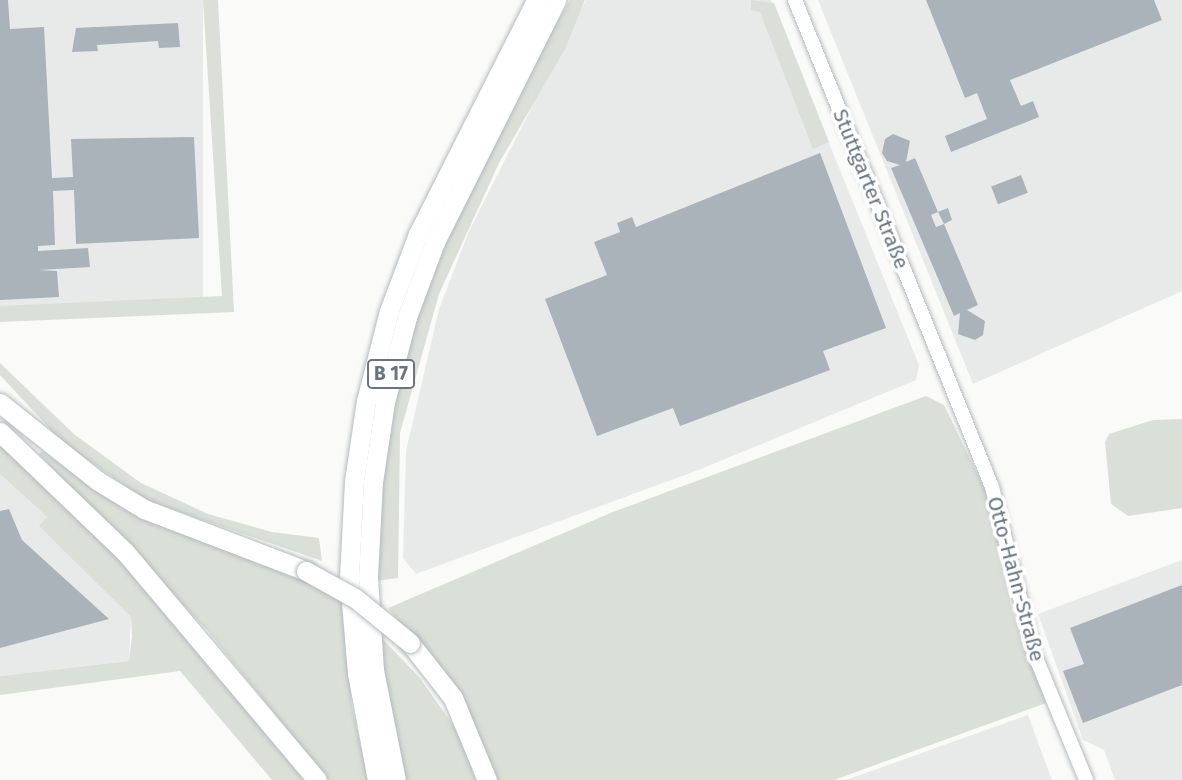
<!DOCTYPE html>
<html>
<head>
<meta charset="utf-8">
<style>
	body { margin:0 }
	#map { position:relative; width:1182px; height:780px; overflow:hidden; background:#fafaf8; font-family:"Fira Sans",sans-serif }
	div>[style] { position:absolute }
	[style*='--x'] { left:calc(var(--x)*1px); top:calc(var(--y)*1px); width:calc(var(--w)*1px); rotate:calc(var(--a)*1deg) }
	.built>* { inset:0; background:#e8e9e9; transform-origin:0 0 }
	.green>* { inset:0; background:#dadfd7 }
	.building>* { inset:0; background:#aab3b9; transform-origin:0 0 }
	.roads { filter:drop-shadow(0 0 2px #b3babf) drop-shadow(0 0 2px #b3babf) }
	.secondary>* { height:14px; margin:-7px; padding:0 7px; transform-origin:7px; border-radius:7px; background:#fff }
	.highway>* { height:19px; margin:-9.5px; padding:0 9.5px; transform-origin:9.5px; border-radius:9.5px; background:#fff }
	.bridges { filter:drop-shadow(0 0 2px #b4b9bd) drop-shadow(0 0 2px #b4b9bd) }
	.highway-bridge>* { height:19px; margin:-9.5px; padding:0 9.5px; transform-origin:9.5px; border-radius:9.5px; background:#fff }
	span { translate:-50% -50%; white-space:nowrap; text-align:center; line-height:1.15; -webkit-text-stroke:7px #fff; paint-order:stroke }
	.shield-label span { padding:2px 5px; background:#fff; border:2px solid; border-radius:5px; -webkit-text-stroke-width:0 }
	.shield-label { font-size:19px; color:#657683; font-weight:700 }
	.street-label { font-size:21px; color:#657683 }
</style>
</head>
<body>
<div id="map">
	<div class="built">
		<i style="left:0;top:0;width:203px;height:306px"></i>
		<i style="clip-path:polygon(586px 0,771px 0,919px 365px,916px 380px,701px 469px,416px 574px,403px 558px,406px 451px,439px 309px,469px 231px)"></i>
		<i style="clip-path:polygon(818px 0,1182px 0,1182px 291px,973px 384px)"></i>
		<i style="clip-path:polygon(0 474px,47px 517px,40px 526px,131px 617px,129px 661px,0 676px)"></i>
		<i style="clip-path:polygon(1182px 560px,1182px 780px,1115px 780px,1104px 750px,1083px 740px,1038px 614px)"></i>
		<i style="clip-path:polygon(1028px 715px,1052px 780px,846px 780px)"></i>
	</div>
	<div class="green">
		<i style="clip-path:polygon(203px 0,218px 0,234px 312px,0 322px,0 306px,222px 296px)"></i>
		<i style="clip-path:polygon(570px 0,585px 0,565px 49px,499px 163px,439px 294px,400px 433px,398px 578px,376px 581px,381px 463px,423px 287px,521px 85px)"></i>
		<i style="clip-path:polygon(751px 0,774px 3px,829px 142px,813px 149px,760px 12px,751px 10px)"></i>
		<i style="clip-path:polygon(0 363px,75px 435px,141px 483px,208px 514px,272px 532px,319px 538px,322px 561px,148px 501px,49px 434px,51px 430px,0 375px)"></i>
		<i style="clip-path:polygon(926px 396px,944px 405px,989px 498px,1012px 610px,1046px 703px,834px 780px,496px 780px,464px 702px,388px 608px,613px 512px)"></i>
		<i style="clip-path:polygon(1182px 419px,1182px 508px,1128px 516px,1111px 504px,1105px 442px,1109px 434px,1153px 420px)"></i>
		<i style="clip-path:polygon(0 442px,113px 551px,307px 780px,272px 780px,180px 671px,0 695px,0 676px,129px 661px,132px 636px,131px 617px,39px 526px,47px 517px,0 474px)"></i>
		<i style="clip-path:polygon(42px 451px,99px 492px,176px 532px,295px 574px,341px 600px,352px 708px,368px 780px,328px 780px,208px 631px,39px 454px)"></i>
		<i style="clip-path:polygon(375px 631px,419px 677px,463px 739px,475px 780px,402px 780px)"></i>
	</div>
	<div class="building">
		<i style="clip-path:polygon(0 0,8px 0,10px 29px,44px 27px,52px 178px,73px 177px,71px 139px,194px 137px,199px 238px,76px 244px,74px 190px,53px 191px,55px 245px,38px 246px,38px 251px,88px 248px,90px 267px,39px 270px,57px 271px,59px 297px,0 300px)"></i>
		<i style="clip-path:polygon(926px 0,1154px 0,1162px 20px,1010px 80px,1021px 106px,1033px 101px,1039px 117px,951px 152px,945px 136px,987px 119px,977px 93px,965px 98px)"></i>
		<i style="clip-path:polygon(178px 23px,180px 47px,159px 48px,158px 41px,97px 45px,98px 51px,72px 52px,76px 28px)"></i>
		<i style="clip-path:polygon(893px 134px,910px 141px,906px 162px,915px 158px,938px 212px,931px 215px,936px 227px,944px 224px,978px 305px,967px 310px,985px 321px,983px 335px,975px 340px,958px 334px,960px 313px,954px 316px,891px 168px,900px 165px,887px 161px,882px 153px,885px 139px)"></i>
		<i style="clip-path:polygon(820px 153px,886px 328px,823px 351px,830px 370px,680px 426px,673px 408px,597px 436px,545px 299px,607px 275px,594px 242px,620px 232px,617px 223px,632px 217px,636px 227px)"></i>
		<i style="left:1021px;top:175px;width:19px;height:32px;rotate:69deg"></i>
		<i style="clip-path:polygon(948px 208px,952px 220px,944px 224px,938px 212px)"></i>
		<i style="clip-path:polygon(9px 509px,22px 540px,109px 619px,0 648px,0 511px)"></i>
		<i style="clip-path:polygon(1182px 585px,1182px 685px,1083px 723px,1063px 671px,1084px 664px,1070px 628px)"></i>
	</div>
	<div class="roads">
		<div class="secondary">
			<i style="--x:795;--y:0;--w:525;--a:67.98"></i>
			<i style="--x:992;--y:487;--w:171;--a:75.8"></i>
			<i style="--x:1034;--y:653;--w:137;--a:67.7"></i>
		</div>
		<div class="highway">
			<i style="--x:0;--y:403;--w:125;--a:38.5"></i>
			<i style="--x:98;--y:481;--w:54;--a:31.3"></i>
			<i style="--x:144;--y:509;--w:173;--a:20.9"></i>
			<i style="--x:0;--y:432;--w:173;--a:43.8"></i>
			<i style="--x:125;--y:552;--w:298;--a:49.9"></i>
			<i style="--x:410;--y:643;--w:70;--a:52"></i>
			<i style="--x:453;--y:698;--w:89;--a:67.5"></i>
			<i style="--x:377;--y:780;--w:109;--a:-100.6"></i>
			<i style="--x:357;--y:673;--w:96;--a:-94.8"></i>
			<i style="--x:349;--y:577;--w:96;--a:-87"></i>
			<i style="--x:354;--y:481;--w:81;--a:-81.5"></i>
			<i style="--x:366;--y:401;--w:93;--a:-75.7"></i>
			<i style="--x:389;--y:311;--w:82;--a:-69.4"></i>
			<i style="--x:418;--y:234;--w:262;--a:-63.2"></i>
			<i style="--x:396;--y:780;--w:112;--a:-101.3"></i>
			<i style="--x:374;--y:670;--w:93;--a:-93.7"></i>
			<i style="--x:368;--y:577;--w:95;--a:-87"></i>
			<i style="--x:373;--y:482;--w:81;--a:-81.5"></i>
			<i style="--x:385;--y:402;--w:88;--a:-75.5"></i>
			<i style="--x:407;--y:317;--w:80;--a:-69.5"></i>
			<i style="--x:435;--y:242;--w:271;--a:-63.4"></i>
		</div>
	</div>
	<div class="bridges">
		<div class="highway-bridge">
			<i style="--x:306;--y:571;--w:56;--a:28.9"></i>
			<i style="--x:355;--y:598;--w:71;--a:39.3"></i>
		</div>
	</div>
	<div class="shield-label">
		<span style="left:391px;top:374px">B 17</span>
	</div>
	<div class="street-label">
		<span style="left:871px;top:189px;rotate:68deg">Stuttgarter Straße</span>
		<span style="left:1016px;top:579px;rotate:75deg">Otto-Hahn-Straße</span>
	</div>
</div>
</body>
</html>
